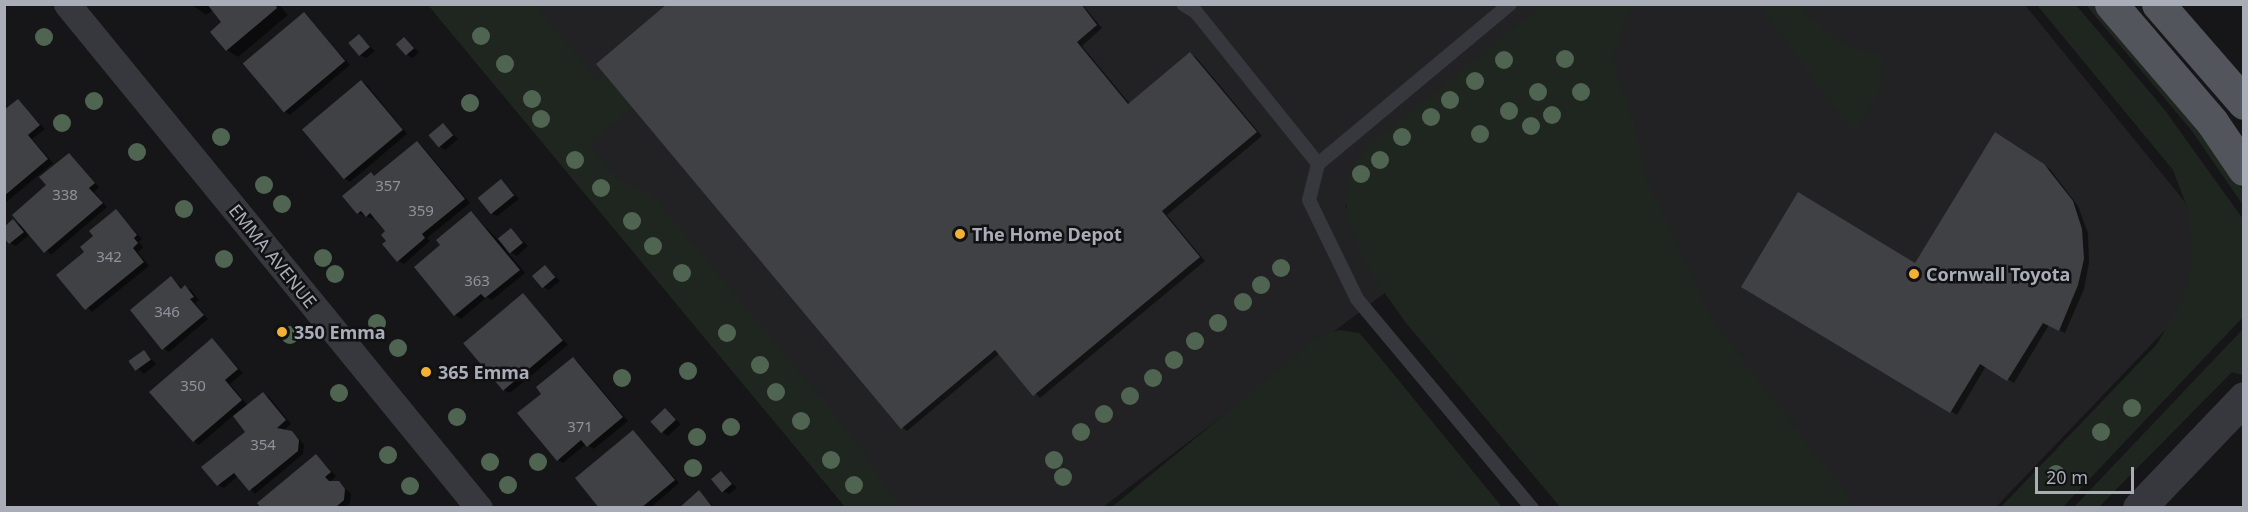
<!DOCTYPE html>
<html>
<head>
<meta charset="utf-8">
<style>
	body { margin:0 }
	#map { position:relative; width:2248px; height:512px; overflow:hidden; background:#161618; font-family:"Noto Sans",sans-serif }
	div>[style] { position:absolute }
	[style*='--x'] { left:calc(var(--x)*1px); top:calc(var(--y)*1px); width:calc(var(--w)*1px); rotate:calc(var(--a)*1deg) }
	.built>* { inset:0; background:#222225 }
	.green>* { inset:0; background:#1e261f }
	.shadow>* { inset:0; background:#0007 }
	.building>* { inset:0; background:#404145; transform-origin:0 0 }
	.service>* { height:14px; margin:-7px; padding:0 7px; transform-origin:7px; border-radius:7px; background:#37383d }
	.minor>* { height:27px; margin:-13.5px; padding:0 13.5px; transform-origin:13.5px; border-radius:13.5px; background:#37383d }
	.tertiary>* { height:33px; margin:-16.5px; padding:0 16.5px; transform-origin:16.5px; border-radius:16.5px; background:#37383d }
	.primary>* { height:33px; margin:-16.5px; padding:0 16.5px; transform-origin:16.5px; border-radius:16.5px; background:#53555c }
	.trees>* { width:18px; height:18px; margin:-9px; border-radius:50%; background:#506452 }
	.dots>* { width:16px; height:16px; translate:-50% -50%; box-sizing:border-box; border:3px solid #111113; border-radius:50% }
	span { translate:-50% -50%; white-space:nowrap; text-align:center; line-height:1.15; -webkit-text-stroke:5px #111113; paint-order:stroke }
	.number-label { font-size:15px; color:#8e929b }
	.number-label span { -webkit-text-stroke-width:0 }
	.poi-label { font-size:18px; color:#a8adb8; font-weight:700 }
	.left { translate:0 -50%; text-align:left }
	.street-label { font-size:18px; color:#a8adb8 }
	.frame { position:absolute; inset:0; border:6px solid #a8adb8; pointer-events:none }
	.scale { position:absolute; left:2035px; top:467px; width:99px; height:27px; box-sizing:border-box; border:3px solid #a8adb8; border-top:0; padding-left:8px; font-size:18px; line-height:21px; white-space:nowrap; color:#a8adb8; -webkit-text-stroke:4px #111113; paint-order:stroke }
</style>
</head>
<body>
<div id="map">
	<div class="built">
		<i style="clip-path:polygon(430px 5px,2025px 5px,2232px 260px,1996px 507px,1806px 507px,1464px 86px,1345px 207px,1407px 276px,1103px 507px,850px 507px)"></i>
	</div>
	<div class="green">
		<i style="clip-path:polygon(428px 5px,535px 5px,597px 79px,604px 73px,633px 108px,588px 145px,619px 181px,648px 193px,659px 202px,853px 437px,899px 507px,845px 507px)"></i>
		<i style="clip-path:polygon(1542px 5px,1641px 5px,1629px 10px,1612px 62px,1617px 64px,1616px 70px,1635px 126px,1647px 180px,1713px 320px,1856px 507px,1560px 507px,1406px 323px,1377px 282px,1360px 251px,1346px 212px,1350px 173px,1357px 161px,1365px 150px)"></i>
		<i style="clip-path:polygon(1765px 5px,1799px 5px,1811px 19px,1849px 46px,1883px 55px,1879px 92px,1854px 133px,1765px 13px)"></i>
		<i style="clip-path:polygon(2037px 5px,2076px 5px,2164px 109px,2243px 219px,2243px 317px,2063px 507px,2001px 507px,2157px 344px,2182px 301px,2192px 261px,2189px 212px,2173px 170px)"></i>
		<i style="clip-path:polygon(2086px 5px,2098px 5px,2203px 133px,2243px 190px,2243px 205px,2192px 131px)"></i>
		<i style="clip-path:polygon(2243px 329px,2242px 375px,2232px 372px,2099px 507px,2074px 507px)"></i>
		<i style="clip-path:polygon(1339px 330px,1359px 333px,1369px 344px,1502px 507px,1112px 507px,1318px 337px)"></i>
	</div>
	<div class="shadow">
		<i style="clip-path:polygon(191px 4px,279px 4px,288px 15px,238px 57px,227px 50px,223px 22px,213px 10px,206px 15px)"></i>
		<i style="clip-path:polygon(670px 4px,1082px 4px,1102px 28px,1082px 46px,1130px 104px,1190px 54px,1196px 57px,1262px 136px,1167px 215px,1205px 261px,1040px 398px,1000px 353px,907px 431px,902px 427px)"></i>
		<i style="clip-path:polygon(304px 14px,350px 65px,290px 115px,285px 112px)"></i>
		<i style="clip-path:polygon(359px 36px,375px 51px,366px 58px,360px 55px)"></i>
		<i style="clip-path:polygon(404px 39px,419px 52px,412px 58px,406px 54px)"></i>
		<i style="clip-path:polygon(361px 81px,367px 85px,407px 134px,350px 182px,344px 178px)"></i>
		<i style="clip-path:polygon(18px 101px,45px 129px,32px 139px,53px 163px,4px 204px,4px 112px)"></i>
		<i style="clip-path:polygon(443px 124px,458px 139px,445px 150px,439px 146px)"></i>
		<i style="clip-path:polygon(1995px 134px,2050px 169px,2078px 206px,2088px 233px,2089px 263px,2084px 289px,2065px 333px,2049px 325px,2014px 383px,1986px 366px,1957px 415px,1743px 286px,1915px 265px)"></i>
		<i style="clip-path:polygon(417px 142px,422px 146px,470px 203px,427px 238px,430px 241px,404px 264px,398px 260px,388px 241px,387px 231px,375px 217px,373px 219px,358px 213px,371px 174px,375px 177px)"></i>
		<i style="clip-path:polygon(69px 154px,99px 187px,94px 192px,107px 207px,51px 255px,30px 234px,16px 246px,10px 243px,13px 221px,24px 227px)"></i>
		<i style="clip-path:polygon(502px 181px,519px 199px,497px 216px,491px 213px)"></i>
		<i style="clip-path:polygon(116px 211px,142px 239px,139px 242px,143px 247px,138px 252px,149px 266px,92px 312px,58px 275px,87px 252px,95px 237px)"></i>
		<i style="clip-path:polygon(472px 213px,498px 240px,511px 230px,528px 246px,517px 256px,505px 249px,525px 273px,492px 300px,487px 297px,461px 319px,455px 315px,416px 267px,442px 245px)"></i>
		<i style="clip-path:polygon(545px 267px,560px 281px,549px 290px,543px 287px)"></i>
		<i style="clip-path:polygon(171px 277px,183px 289px,185px 287px,191px 290px,199px 300px,195px 303px,208px 319px,169px 352px,163px 348px)"></i>
		<i style="clip-path:polygon(523px 295px,568px 345px,510px 393px,504px 390px)"></i>
		<i style="clip-path:polygon(212px 340px,243px 373px,230px 384px,248px 406px,263px 394px,269px 397px,291px 424px,283px 431px,297px 437px,304px 444px,303px 454px,255px 494px,238px 476px,224px 488px,218px 485px,248px 432px,234px 415px,199px 445px,194px 441px)"></i>
		<i style="clip-path:polygon(144px 352px,156px 364px,144px 374px,131px 362px)"></i>
		<i style="clip-path:polygon(573px 359px,578px 362px,628px 421px,594px 449px,586px 444px,563px 463px,558px 460px)"></i>
		<i style="clip-path:polygon(666px 410px,681px 424px,668px 436px,662px 432px)"></i>
		<i style="clip-path:polygon(633px 431px,679px 483px,650px 508px,601px 508px)"></i>
		<i style="clip-path:polygon(316px 456px,336px 476px,329px 483px,339px 483px,351px 494px,350px 503px,344px 508px,263px 508px)"></i>
		<i style="clip-path:polygon(721px 473px,737px 488px,729px 494px,723px 491px)"></i>
		<i style="clip-path:polygon(699px 492px,715px 508px,681px 508px)"></i>
	</div>
	<div class="building">
		<i style="clip-path:polygon(207px 4px,275px 4px,277px 8px,226px 51px,210px 32px,221px 22px)"></i>
		<i style="clip-path:polygon(667px 4px,1081px 4px,1097px 25px,1077px 42px,1128px 104px,1190px 52px,1257px 132px,1162px 211px,1200px 257px,1033px 396px,995px 350px,901px 429px,596px 64px)"></i>
		<i style="left:304px;top:12px;width:64px;height:80px;rotate:50deg"></i>
		<i style="left:359px;top:34px;width:17px;height:14px;rotate:50deg"></i>
		<i style="left:404px;top:37px;width:15px;height:11px;rotate:48deg"></i>
		<i style="left:361px;top:80px;width:65px;height:77px;rotate:50deg"></i>
		<i style="clip-path:polygon(18px 99px,40px 125px,28px 135px,48px 159px,4px 196px,4px 110px)"></i>
		<i style="left:443px;top:123px;width:16px;height:19px;rotate:50deg"></i>
		<i style="clip-path:polygon(1995px 132px,2044px 164px,2073px 201px,2082px 229px,2084px 259px,2078px 285px,2059px 331px,2043px 323px,2007px 381px,1980px 364px,1950px 413px,1741px 287px,1798px 192px,1915px 263px)"></i>
		<i style="clip-path:polygon(417px 141px,465px 199px,422px 234px,425px 238px,397px 262px,382px 244px,386px 241px,381px 235px,385px 231px,370px 213px,366px 217px,361px 211px,357px 214px,342px 196px,371px 172px,374px 176px)"></i>
		<i style="clip-path:polygon(69px 153px,95px 183px,89px 188px,103px 203px,44px 253px,12px 215px,46px 185px,39px 177px)"></i>
		<i style="left:501px;top:179px;width:21px;height:30px;rotate:51deg"></i>
		<i style="clip-path:polygon(116px 209px,137px 235px,134px 238px,138px 243px,133px 248px,144px 262px,85px 310px,56px 275px,84px 252px,80px 247px,93px 236px,89px 231px)"></i>
		<i style="clip-path:polygon(471px 211px,520px 270px,485px 298px,481px 294px,454px 316px,414px 267px,440px 245px,436px 240px)"></i>
		<i style="clip-path:polygon(13px 219px,24px 232px,9px 244px,4px 238px,4px 227px)"></i>
		<i style="left:511px;top:228px;width:19px;height:17px;rotate:51deg"></i>
		<i style="left:545px;top:265px;width:16px;height:17px;rotate:50deg"></i>
		<i style="clip-path:polygon(171px 276px,181px 289px,185px 285px,194px 297px,190px 299px,204px 315px,162px 350px,130px 310px)"></i>
		<i style="left:523px;top:293px;width:62px;height:78px;rotate:50deg"></i>
		<i style="clip-path:polygon(212px 338px,238px 369px,225px 380px,242px 400px,193px 442px,149px 392px)"></i>
		<i style="left:144px;top:350px;width:12px;height:19px;rotate:55deg"></i>
		<i style="clip-path:polygon(573px 357px,623px 417px,587px 447px,581px 440px,557px 461px,517px 413px,541px 394px,536px 387px)"></i>
		<i style="clip-path:polygon(263px 392px,286px 420px,277px 428px,292px 431px,299px 440px,298px 451px,249px 491px,234px 473px,217px 486px,201px 467px,245px 432px,233px 416px)"></i>
		<i style="left:665px;top:408px;width:16px;height:20px;rotate:47deg"></i>
		<i style="clip-path:polygon(633px 430px,675px 480px,641px 508px,599px 508px,575px 478px)"></i>
		<i style="clip-path:polygon(316px 454px,331px 472px,325px 477px,329px 481px,339px 481px,345px 489px,344px 500px,335px 508px,261px 508px,257px 503px)"></i>
		<i style="left:721px;top:471px;width:17px;height:13px;rotate:50deg"></i>
		<i style="clip-path:polygon(699px 490px,713px 508px,679px 508px)"></i>
	</div>
	<div class="service">
		<i style="--x:1183;--y:4;--w:15;--a:32"></i>
		<i style="--x:1196;--y:12;--w:195;--a:51.2"></i>
		<i style="--x:1510;--y:4;--w:250;--a:140.2"></i>
		<i style="--x:1318;--y:164;--w:37;--a:104"></i>
		<i style="--x:1309;--y:200;--w:110;--a:64.1"></i>
		<i style="--x:1357;--y:299;--w:273;--a:50.1"></i>
	</div>
	<div class="minor">
		<i style="--x:67;--y:4;--w:651;--a:50.74"></i>
	</div>
	<div class="tertiary">
		<i style="--x:2139;--y:508;--w:152;--a:-46.3"></i>
	</div>
	<div class="primary">
		<i style="--x:2111;--y:4;--w:155;--a:49.4"></i>
		<i style="--x:2212;--y:122;--w:57;--a:55.8"></i>
		<i style="--x:2158;--y:4;--w:131;--a:49"></i>
	</div>
	<div class="trees">
		<i style="left:481px;top:36px"></i>
		<i style="left:44px;top:37px"></i>
		<i style="left:1565px;top:59px"></i>
		<i style="left:1504px;top:60px"></i>
		<i style="left:505px;top:64px"></i>
		<i style="left:1475px;top:81px"></i>
		<i style="left:1538px;top:92px"></i>
		<i style="left:1581px;top:92px"></i>
		<i style="left:532px;top:99px"></i>
		<i style="left:1450px;top:100px"></i>
		<i style="left:94px;top:101px"></i>
		<i style="left:470px;top:103px"></i>
		<i style="left:1509px;top:111px"></i>
		<i style="left:1552px;top:115px"></i>
		<i style="left:1431px;top:117px"></i>
		<i style="left:541px;top:119px"></i>
		<i style="left:62px;top:123px"></i>
		<i style="left:1531px;top:126px"></i>
		<i style="left:1480px;top:134px"></i>
		<i style="left:221px;top:137px"></i>
		<i style="left:1402px;top:137px"></i>
		<i style="left:137px;top:152px"></i>
		<i style="left:575px;top:160px"></i>
		<i style="left:1380px;top:160px"></i>
		<i style="left:1361px;top:174px"></i>
		<i style="left:264px;top:185px"></i>
		<i style="left:601px;top:188px"></i>
		<i style="left:282px;top:204px"></i>
		<i style="left:184px;top:209px"></i>
		<i style="left:632px;top:221px"></i>
		<i style="left:653px;top:246px"></i>
		<i style="left:323px;top:258px"></i>
		<i style="left:224px;top:259px"></i>
		<i style="left:1281px;top:268px"></i>
		<i style="left:682px;top:273px"></i>
		<i style="left:335px;top:274px"></i>
		<i style="left:1261px;top:285px"></i>
		<i style="left:1243px;top:302px"></i>
		<i style="left:377px;top:323px"></i>
		<i style="left:1218px;top:323px"></i>
		<i style="left:727px;top:333px"></i>
		<i style="left:290px;top:335px"></i>
		<i style="left:1195px;top:341px"></i>
		<i style="left:398px;top:348px"></i>
		<i style="left:1174px;top:360px"></i>
		<i style="left:760px;top:365px"></i>
		<i style="left:688px;top:371px"></i>
		<i style="left:622px;top:378px"></i>
		<i style="left:1153px;top:378px"></i>
		<i style="left:776px;top:392px"></i>
		<i style="left:339px;top:393px"></i>
		<i style="left:1130px;top:396px"></i>
		<i style="left:2132px;top:408px"></i>
		<i style="left:1104px;top:414px"></i>
		<i style="left:457px;top:417px"></i>
		<i style="left:801px;top:421px"></i>
		<i style="left:731px;top:427px"></i>
		<i style="left:1081px;top:432px"></i>
		<i style="left:2101px;top:432px"></i>
		<i style="left:697px;top:437px"></i>
		<i style="left:388px;top:455px"></i>
		<i style="left:831px;top:460px"></i>
		<i style="left:1054px;top:460px"></i>
		<i style="left:490px;top:462px"></i>
		<i style="left:538px;top:462px"></i>
		<i style="left:693px;top:468px"></i>
		<i style="left:2056px;top:474px"></i>
		<i style="left:1063px;top:477px"></i>
		<i style="left:508px;top:485px"></i>
		<i style="left:854px;top:485px"></i>
		<i style="left:410px;top:486px"></i>
	</div>
	<div class="dots">
		<i style="left:960px;top:234px;background:#f2b134"></i>
		<i style="left:1914px;top:274px;background:#f2b134"></i>
		<i style="left:282px;top:332px;background:#f2b134"></i>
		<i style="left:426px;top:372px;background:#f2b134"></i>
	</div>
	<div class="number-label">
		<span style="left:388px;top:186px">357</span>
		<span style="left:65px;top:195px">338</span>
		<span style="left:421px;top:211px">359</span>
		<span style="left:109px;top:257px">342</span>
		<span style="left:477px;top:281px">363</span>
		<span style="left:167px;top:312px">346</span>
		<span style="left:193px;top:386px">350</span>
		<span style="left:580px;top:427px">371</span>
		<span style="left:263px;top:445px">354</span>
	</div>
	<div class="poi-label">
		<span class="left" style="left:972px;top:234px">The Home Depot</span>
		<span class="left" style="left:1926px;top:274px">Cornwall Toyota</span>
		<span class="left" style="left:294px;top:332px">350 Emma</span>
		<span class="left" style="left:438px;top:372px">365 Emma</span>
	</div>
	<div class="street-label">
		<span style="left:273px;top:256px;rotate:51deg">EMMA AVENUE</span>
	</div>
	<div class="frame"></div>
	<div class="scale">20 m</div>
</div>
</body>
</html>
